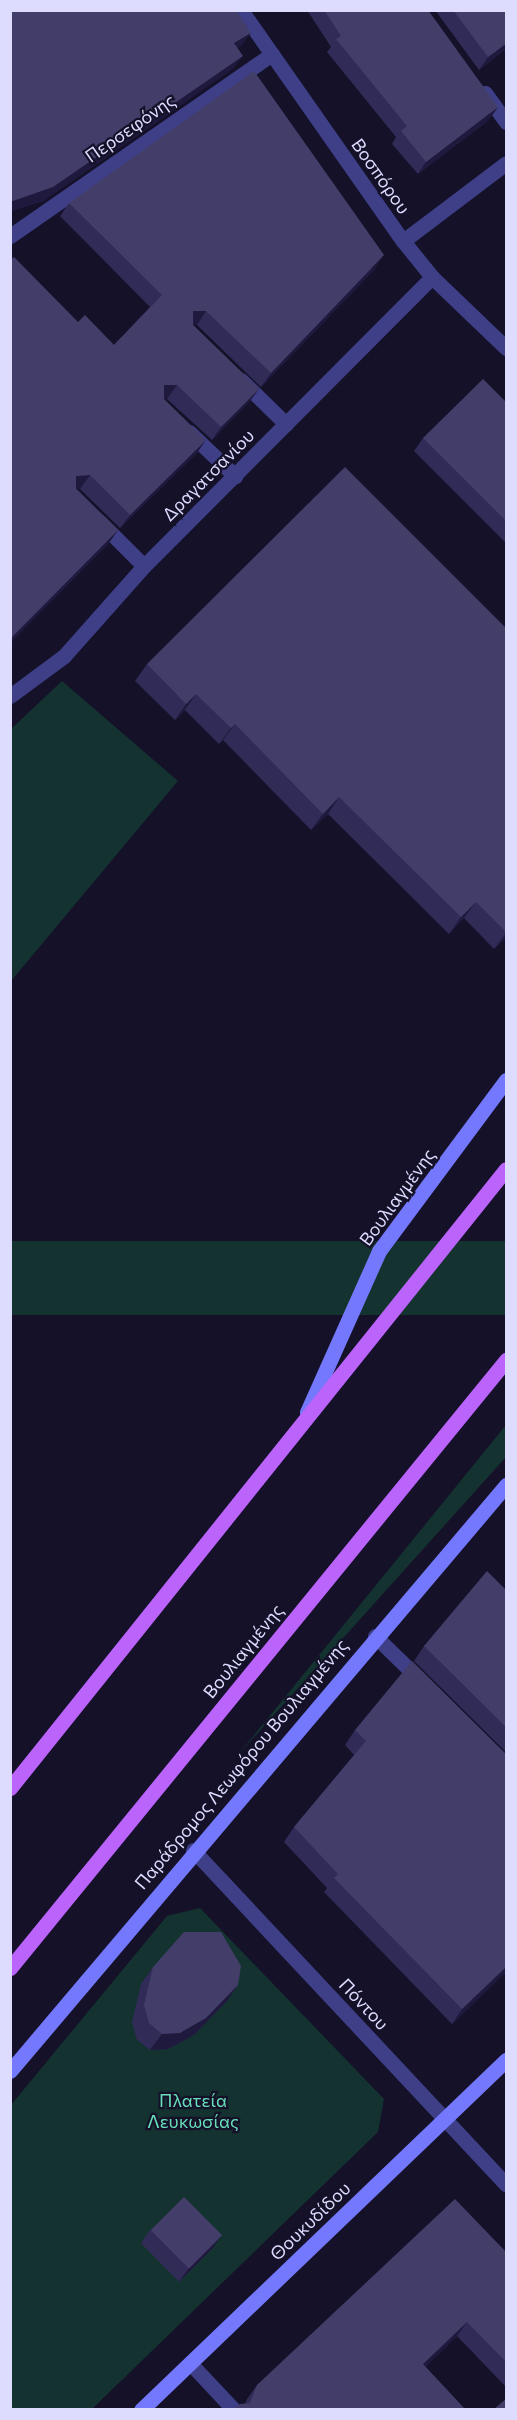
<!DOCTYPE html>
<html>
<head>
<meta charset="utf-8">
<style>
	body { margin:0 }
	#map { position:relative; width:517px; height:2420px; overflow:hidden; background:#141129; font-family:Commissioner,sans-serif }
	div>[style] { position:absolute }
	[style*='--x'] { left:calc(var(--x)*1px); top:calc(var(--y)*1px); width:calc(var(--w)*1px); rotate:calc(var(--a)*1deg) }
	.green>* { inset:0; background:#143330; transform-origin:0 0 }
	.lane>* { height:15px; margin:-7.5px; padding:0 7.5px; transform-origin:7.5px; border-radius:7.5px; background:#3e3f87 }
	.street>* { height:15px; margin:-7.5px; padding:0 7.5px; transform-origin:7.5px; border-radius:7.5px; background:#3e3f87 }
	.secondary>* { height:15px; margin:-7.5px; padding:0 7.5px; transform-origin:7.5px; border-radius:7.5px; background:#7478fc }
	.primary>* { height:15px; margin:-7.5px; padding:0 7.5px; transform-origin:7.5px; border-radius:7.5px; background:#ba64fb }
	.wall>* { inset:0; background:#312b57 }
	.shaded-wall>* { inset:0; background:#1e193d }
	.building>* { inset:0; background:#433e69; transform-origin:0 0 }
	span { translate:-50% -50%; white-space:nowrap; text-align:center; line-height:1.15; -webkit-text-stroke:4.5px #141129; paint-order:stroke }
	.street-label { font-size:18px; color:#dddbfe }
	.park-label { font-size:18px; color:#67deb9 }
	.frame { position:absolute; inset:0; border:12px solid #dddbfe; pointer-events:none }
</style>
</head>
<body>
<div id="map">
	<div class="green">
		<i style="clip-path:polygon(62px 681px,178px 781px,11px 981px,11px 729px)"></i>
		<i style="left:506px;top:1241px;width:74px;height:786px;rotate:90deg"></i>
		<i style="clip-path:polygon(506px 1425px,506px 1457px,238px 1755px)"></i>
		<i style="clip-path:polygon(200px 1908px,384px 2099px,378px 2132px,92px 2409px,11px 2410px,11px 2105px,167px 1916px)"></i>
	</div>
	<div class="lane">
		<i style="--x:485;--y:93;--w:36;--a:54"></i>
		<i style="--x:10;--y:236;--w:319;--a:-34.8"></i>
		<i style="--x:241;--y:380;--w:63;--a:44.4"></i>
		<i style="--x:189;--y:432;--w:64;--a:43.7"></i>
		<i style="--x:100;--y:522;--w:62;--a:45"></i>
		<i style="--x:375;--y:1636;--w:66;--a:44.4"></i>
		<i style="--x:190;--y:2363;--w:64;--a:46.9"></i>
	</div>
	<div class="street">
		<i style="--x:241;--y:10;--w:282;--a:55"></i>
		<i style="--x:403;--y:241;--w:46;--a:51.1"></i>
		<i style="--x:432;--y:277;--w:103;--a:43.8"></i>
		<i style="--x:403;--y:241;--w:129;--a:-37.1"></i>
		<i style="--x:10;--y:696;--w:67;--a:-36.5"></i>
		<i style="--x:64;--y:656;--w:120;--a:-48.4"></i>
		<i style="--x:144;--y:566;--w:408;--a:-45.1"></i>
		<i style="--x:193;--y:1850;--w:458;--a:46.9"></i>
	</div>
	<div class="secondary">
		<i style="--x:307;--y:1412;--w:176;--a:-65.9"></i>
		<i style="--x:379;--y:1251;--w:213;--a:-53.4"></i>
		<i style="--x:10;--y:2071;--w:768;--a:-49.75"></i>
		<i style="--x:141;--y:2410;--w:506;--a:-43.8"></i>
	</div>
	<div class="primary">
		<i style="--x:10;--y:1788;--w:793;--a:-51.3"></i>
		<i style="--x:10;--y:1968;--w:785;--a:-50.79"></i>
	</div>
	<div class="wall">
		<i style="clip-path:polygon(307px 10px,428px 10px,489px 120px,418px 174px,392px 144px,396px 137px,327px 52px,331px 47px)"></i>
		<i style="clip-path:polygon(435px 10px,507px 10px,507px 48px,479px 70px)"></i>
		<i style="clip-path:polygon(69px 203px,375px 269px,261px 387px,197px 325px,193px 325px,259px 389px,249px 402px,212px 440px,167px 399px,164px 399px,197px 453px,120px 528px,80px 489px,77px 489px,118px 530px,108px 544px,10px 643px,78px 322px,114px 345px,150px 307px,60px 216px)"></i>
		<i style="clip-path:polygon(507px 403px,507px 544px,414px 451px,423px 438px)"></i>
		<i style="clip-path:polygon(507px 629px,507px 937px,494px 949px,464px 918px,449px 934px,328px 814px,311px 830px,223px 740px,219px 744px,185px 710px,175px 720px,135px 681px,147px 664px)"></i>
		<i style="clip-path:polygon(507px 1591px,507px 1753px,414px 1661px,424px 1646px)"></i>
		<i style="clip-path:polygon(355px 1730px,507px 1755px,507px 1971px,452px 2024px,324px 1892px,327px 1888px,284px 1842px,294px 1827px,354px 1755px,345px 1745px)"></i>
		<i style="clip-path:polygon(153px 1967px,238px 1985px,227px 2001px,194px 2035px,168px 2049px,150px 2050px,137px 2040px,132px 2022px,141px 1984px)"></i>
		<i style="clip-path:polygon(150px 2230px,213px 2248px,179px 2282px,141px 2243px)"></i>
		<i style="clip-path:polygon(507px 2253px,507px 2388px,457px 2336px,425px 2367px,245px 2404px,247px 2399px,257px 2385px)"></i>
	</div>
	<div class="shaded-wall">
		<i style="clip-path:polygon(251px 33px,241px 46px,225px 57px,234px 43px)"></i>
		<i style="clip-path:polygon(507px 43px,507px 48px,479px 70px,488px 57px)"></i>
		<i style="clip-path:polygon(243px 56px,233px 69px,44px 201px,10px 212px,10px 202px)"></i>
		<i style="clip-path:polygon(498px 107px,489px 120px,418px 174px,426px 162px)"></i>
		<i style="clip-path:polygon(384px 255px,375px 269px,261px 387px,271px 373px)"></i>
		<i style="clip-path:polygon(193px 311px,206px 311px,197px 325px,183px 325px)"></i>
		<i style="clip-path:polygon(164px 385px,177px 385px,167px 399px,154px 399px)"></i>
		<i style="clip-path:polygon(259px 389px,249px 402px,212px 440px,221px 427px)"></i>
		<i style="clip-path:polygon(206px 440px,197px 453px,120px 528px,130px 515px)"></i>
		<i style="clip-path:polygon(90px 475px,80px 489px,67px 490px,76px 476px)"></i>
		<i style="clip-path:polygon(118px 530px,108px 544px,10px 643px,10px 639px)"></i>
		<i style="clip-path:polygon(196px 694px,185px 710px,175px 720px,186px 704px)"></i>
		<i style="clip-path:polygon(235px 724px,223px 740px,219px 744px,231px 728px)"></i>
		<i style="clip-path:polygon(339px 797px,328px 814px,311px 830px,323px 814px)"></i>
		<i style="clip-path:polygon(476px 902px,464px 918px,449px 934px,461px 917px)"></i>
		<i style="clip-path:polygon(507px 932px,507px 937px,494px 949px)"></i>
		<i style="clip-path:polygon(507px 1966px,507px 1971px,452px 2024px,462px 2009px)"></i>
		<i style="clip-path:polygon(238px 1985px,227px 2001px,194px 2035px,168px 2049px,150px 2050px,162px 2034px)"></i>
		<i style="clip-path:polygon(222px 2235px,213px 2248px,179px 2282px,188px 2269px)"></i>
		<i style="clip-path:polygon(467px 2322px,457px 2336px,413px 2379px,423px 2364px)"></i>
	</div>
	<div class="building">
		<i style="clip-path:polygon(10px 10px,236px 10px,251px 33px,234px 43px,243px 56px,53px 187px,10px 202px)"></i>
		<i style="clip-path:polygon(324px 10px,428px 10px,498px 107px,426px 162px,401px 131px,407px 126px,336px 39px,341px 36px)"></i>
		<i style="clip-path:polygon(453px 10px,507px 10px,507px 43px,488px 57px)"></i>
		<i style="clip-path:polygon(254px 71px,384px 255px,271px 373px,206px 311px,193px 311px,193px 325px,259px 389px,221px 427px,177px 385px,164px 385px,164px 399px,206px 440px,130px 515px,90px 475px,76px 476px,76px 489px,118px 530px,10px 639px,10px 260px,14px 257px,78px 322px,85px 315px,114px 345px,162px 295px,69px 203px)"></i>
		<i style="clip-path:polygon(483px 379px,507px 403px,507px 522px,423px 438px)"></i>
		<i style="clip-path:polygon(345px 467px,507px 629px,506px 932px,476px 902px,461px 917px,339px 797px,323px 814px,235px 724px,231px 728px,196px 694px,186px 704px,147px 664px)"></i>
		<i style="clip-path:polygon(487px 1571px,507px 1591px,507px 1728px,424px 1646px)"></i>
		<i style="clip-path:polygon(412px 1661px,507px 1755px,507px 1966px,462px 2009px,334px 1878px,338px 1874px,294px 1827px,366px 1741px,355px 1730px)"></i>
		<i style="clip-path:polygon(184px 1932px,221px 1932px,241px 1966px,238px 1985px,206px 2018px,180px 2033px,162px 2034px,149px 2023px,144px 2005px,153px 1967px)"></i>
		<i style="left:184px;top:2197px;width:54px;height:47px;rotate:45deg"></i>
		<i style="clip-path:polygon(455px 2199px,507px 2253px,507px 2363px,467px 2322px,423px 2364px,465px 2409px,234px 2409px,240px 2404px,250px 2403px,257px 2385px)"></i>
		<i style="clip-path:polygon(507px 2398px,507px 2409px,494px 2409px)"></i>
	</div>
	<div class="street-label">
		<span style="left:130px;top:128px;rotate:-35deg">Περσεφόνης</span>
		<span style="left:381px;top:176px;rotate:55deg">Βοσπόρου</span>
		<span style="left:208px;top:475px;rotate:-45deg">Δραγατσανίου</span>
		<span style="left:397px;top:1197px;rotate:-54deg">Βουλιαγμένης</span>
		<span style="left:243px;top:1651px;rotate:-51deg">Βουλιαγμένης</span>
		<span style="left:241px;top:1764px;rotate:-50deg">Παράδρομος Λεωφόρου Βουλιαγμένης</span>
		<span style="left:364px;top:2004px;rotate:47deg">Πόντου</span>
		<span style="left:310px;top:2221px;rotate:-44deg">Θουκυδίδου</span>
	</div>
	<div class="park-label">
		<span style="left:193px;top:2111px">Πλατεία<br>Λευκωσίας</span>
	</div>
	<div class="frame"></div>
</div>
</body>
</html>
